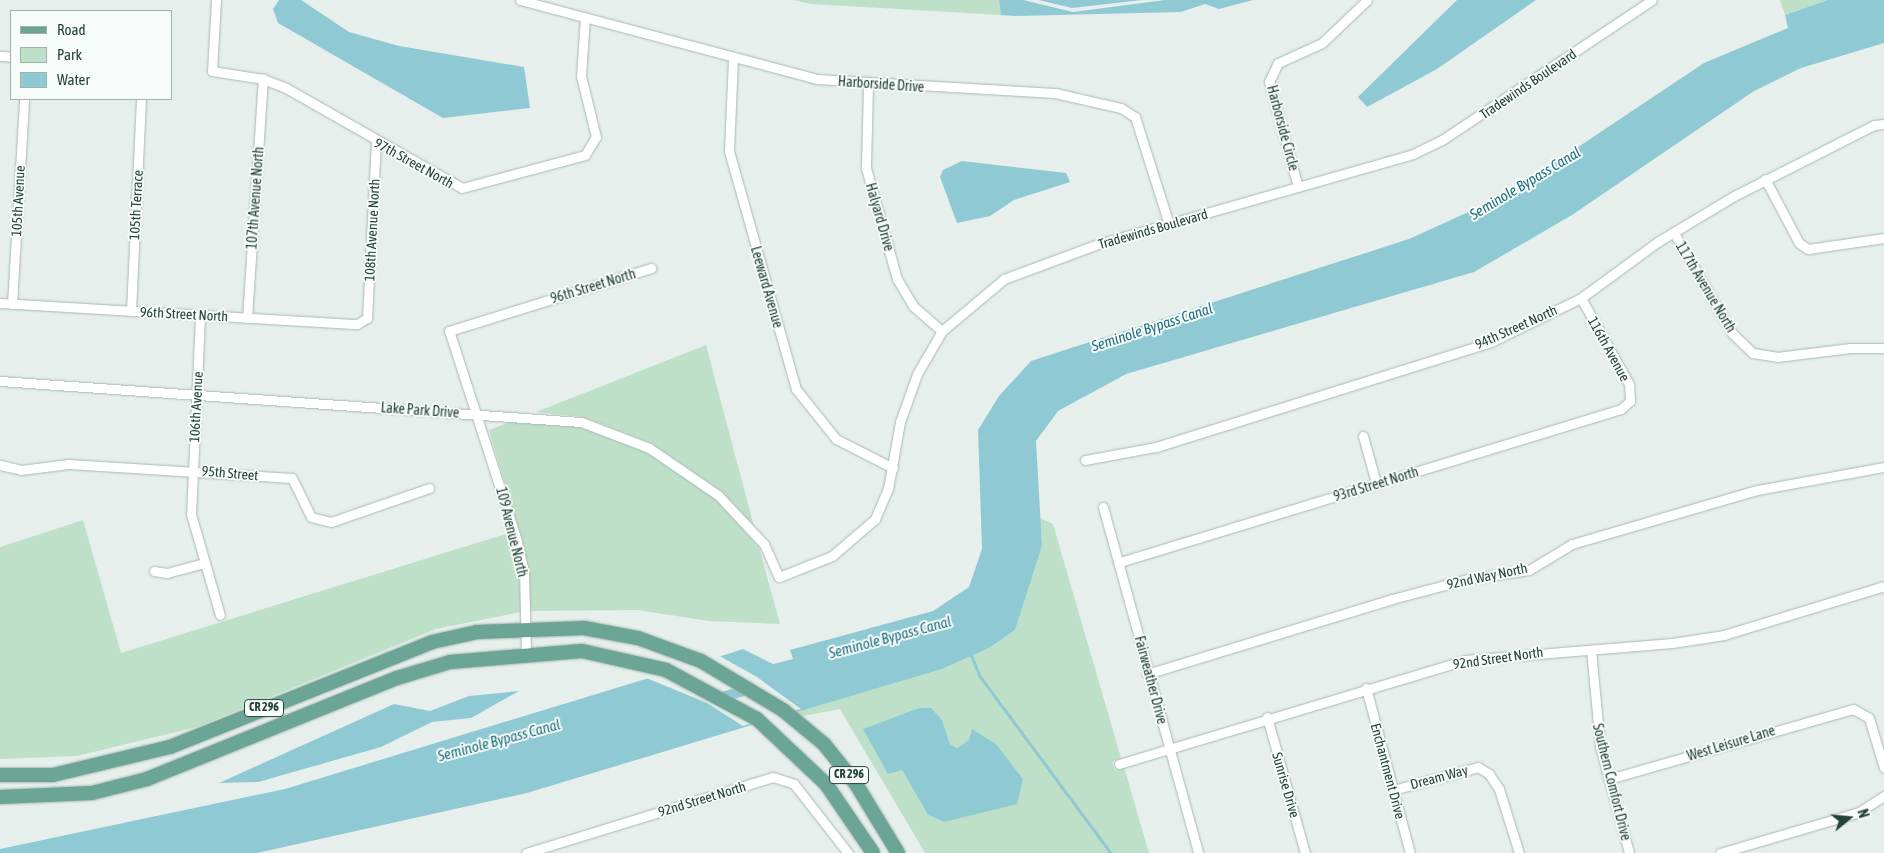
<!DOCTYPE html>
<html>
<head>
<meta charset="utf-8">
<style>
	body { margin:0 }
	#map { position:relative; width:1884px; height:853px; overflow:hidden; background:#e6efeb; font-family:"Asap Condensed",sans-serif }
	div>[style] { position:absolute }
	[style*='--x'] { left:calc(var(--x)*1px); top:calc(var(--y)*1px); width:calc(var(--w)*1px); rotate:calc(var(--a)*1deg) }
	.green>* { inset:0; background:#bfe0c8 }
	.water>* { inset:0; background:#8ec9d4 }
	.pier>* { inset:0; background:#e6efeb }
	.stream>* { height:2.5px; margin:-1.25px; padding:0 1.25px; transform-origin:1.25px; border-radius:1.25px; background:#8ec9d4 }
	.canal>* { height:10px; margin:-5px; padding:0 5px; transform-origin:5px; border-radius:5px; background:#8ec9d4 }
	.roads { filter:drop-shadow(0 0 1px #a8b8b2) drop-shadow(0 0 1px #a8b8b2) }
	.street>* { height:9px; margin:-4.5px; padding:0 4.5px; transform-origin:4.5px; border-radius:4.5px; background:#fff }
	.primary>* { height:14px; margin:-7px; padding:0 7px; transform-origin:7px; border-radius:7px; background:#6aa596 }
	span { translate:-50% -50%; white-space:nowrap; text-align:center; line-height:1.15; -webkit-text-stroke:4px #f7fbf9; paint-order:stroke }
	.shield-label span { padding:1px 4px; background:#f7fbf9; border:1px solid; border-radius:4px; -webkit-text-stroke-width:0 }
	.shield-label { font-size:12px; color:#24423a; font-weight:700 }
	.street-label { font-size:14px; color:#24423a }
	.water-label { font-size:15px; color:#1c6f80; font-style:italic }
	.legend { position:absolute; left:10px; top:10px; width:162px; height:90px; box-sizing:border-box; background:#f7fbf9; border:1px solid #a3b1ad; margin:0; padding:6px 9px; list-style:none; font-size:15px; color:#24423a }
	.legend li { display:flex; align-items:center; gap:10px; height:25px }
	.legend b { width:25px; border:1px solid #a3b1ad }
	.north { position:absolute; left:1824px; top:793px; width:50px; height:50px; -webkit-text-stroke:4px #f7fbf9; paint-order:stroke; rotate:73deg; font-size:14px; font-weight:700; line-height:20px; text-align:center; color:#24423a }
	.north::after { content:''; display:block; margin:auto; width:18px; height:22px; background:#24423a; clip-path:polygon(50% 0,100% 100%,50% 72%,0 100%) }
</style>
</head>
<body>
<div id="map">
	<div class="green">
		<i style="clip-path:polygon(793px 0,999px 0,1001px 15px,811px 4px)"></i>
		<i style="clip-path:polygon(1780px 0,1828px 0,1785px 15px)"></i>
		<i style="clip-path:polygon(706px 345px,730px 436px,754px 526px,722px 492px,651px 443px,583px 417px,536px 412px)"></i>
		<i style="clip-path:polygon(515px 420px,579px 426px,646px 452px,683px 474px,715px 499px,759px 547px,780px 624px,709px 621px,637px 610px,531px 611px,522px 540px,489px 430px)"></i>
		<i style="clip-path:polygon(evenodd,1040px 518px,1053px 524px,1121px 758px,1112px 762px,1115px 770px,1124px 767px,1149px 853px,925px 853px,840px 709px,798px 717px,794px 713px,942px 669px,989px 648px,1015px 630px,1042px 546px,1040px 518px,919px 708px,942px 720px,950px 744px,957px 748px,969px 740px,972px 730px,944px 822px,928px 815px,902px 770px,864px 729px,919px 708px)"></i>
		<i style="clip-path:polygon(83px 520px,121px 653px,509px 533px,519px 573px,521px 612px,436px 629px,197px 727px,77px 756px,0 759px,0 547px)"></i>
	</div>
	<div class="water">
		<i style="clip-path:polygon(279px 0,301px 0,349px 32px,399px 46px,524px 67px,530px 108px,443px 118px,278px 23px,273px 9px)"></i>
		<i style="clip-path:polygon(999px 0,1023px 0,1073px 12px,1165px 0,1253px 0,1219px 9px,1205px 4px,1181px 12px,1016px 16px,1001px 15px)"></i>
		<i style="clip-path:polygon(1039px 0,1142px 0,1072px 8px)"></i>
		<i style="clip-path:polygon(1457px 0,1536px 0,1437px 69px,1367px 107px,1358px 97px)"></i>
		<i style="clip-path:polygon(1828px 0,1884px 0,1884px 43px,1801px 68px,1754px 91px,1572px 215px,1474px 272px,1126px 374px,1058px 411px,1036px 441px,1042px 546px,1015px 630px,989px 648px,942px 669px,794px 713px,709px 660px,743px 649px,773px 664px,793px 659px,790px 650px,933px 611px,969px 587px,982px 549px,978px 430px,999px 396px,1031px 361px,1409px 239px,1508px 194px,1704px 63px,1788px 28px,1785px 15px)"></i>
		<i style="clip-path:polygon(962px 161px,1066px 173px,1070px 182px,1014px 200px,990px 216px,957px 223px,940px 177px,943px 170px)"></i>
		<i style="clip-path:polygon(662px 674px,755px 724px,527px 793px,257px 853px,0 853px,0 849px,285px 789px)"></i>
		<i style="clip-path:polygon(519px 691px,471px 718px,432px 722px,381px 747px,258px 782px,219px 783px,394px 704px,430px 711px,469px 696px)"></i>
		<i style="clip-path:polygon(919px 708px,931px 708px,942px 720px,950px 744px,957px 748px,969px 740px,972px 729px,996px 744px,1023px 779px,1017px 804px,944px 822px,928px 815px,902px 770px,888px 774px,863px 729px)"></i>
	</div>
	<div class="pier">
		<i style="clip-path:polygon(716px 654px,757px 677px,801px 709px,789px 712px,708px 657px)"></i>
		<i style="clip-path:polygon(661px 672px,756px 722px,743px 726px,707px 703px,644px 677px)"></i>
	</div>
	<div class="stream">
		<i style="--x:971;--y:654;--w:24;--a:68"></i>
		<i style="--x:980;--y:676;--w:220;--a:53.5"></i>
	</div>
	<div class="canal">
		<i style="--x:714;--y:699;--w:38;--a:-15"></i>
	</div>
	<div class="roads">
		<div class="street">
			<i style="--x:216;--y:0;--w:71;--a:93.2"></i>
			<i style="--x:212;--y:71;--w:52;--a:8.9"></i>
			<i style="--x:263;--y:79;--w:25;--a:21"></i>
			<i style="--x:286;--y:88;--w:202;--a:29.6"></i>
			<i style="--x:462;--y:188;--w:127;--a:-15"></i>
			<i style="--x:585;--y:155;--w:21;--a:-59"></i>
			<i style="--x:596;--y:137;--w:63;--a:-103.8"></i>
			<i style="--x:581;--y:76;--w:59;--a:-86.1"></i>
			<i style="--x:520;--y:0;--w:307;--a:14.9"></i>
			<i style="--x:817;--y:79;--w:238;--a:3.4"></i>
			<i style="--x:1055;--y:93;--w:68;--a:12.8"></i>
			<i style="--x:1121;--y:108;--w:17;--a:33"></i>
			<i style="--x:1135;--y:117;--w:112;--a:72.4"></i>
			<i style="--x:0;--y:56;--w:11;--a:5"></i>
			<i style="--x:733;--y:59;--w:92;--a:92.5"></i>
			<i style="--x:729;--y:151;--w:247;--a:74.3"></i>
			<i style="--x:796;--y:389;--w:64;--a:51.3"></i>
			<i style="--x:836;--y:439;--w:64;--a:27"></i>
			<i style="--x:868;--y:85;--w:83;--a:91.4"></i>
			<i style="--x:866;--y:168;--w:115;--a:74.4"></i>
			<i style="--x:897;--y:279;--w:31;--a:59"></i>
			<i style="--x:913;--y:306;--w:38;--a:41"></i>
			<i style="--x:1765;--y:179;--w:72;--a:62"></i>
			<i style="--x:1799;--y:243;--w:11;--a:34"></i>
			<i style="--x:1808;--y:249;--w:77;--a:-8.2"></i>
			<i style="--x:1298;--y:187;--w:109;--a:-105.4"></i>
			<i style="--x:1269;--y:82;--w:21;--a:-65"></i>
			<i style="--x:1278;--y:63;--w:48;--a:-24.4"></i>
			<i style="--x:1322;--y:43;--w:62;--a:-43.7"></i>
			<i style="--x:1674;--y:233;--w:116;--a:59.9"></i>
			<i style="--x:1732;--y:333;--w:29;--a:44"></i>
			<i style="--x:1753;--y:353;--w:24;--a:9"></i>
			<i style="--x:1777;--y:357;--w:74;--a:-7"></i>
			<i style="--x:1850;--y:348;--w:34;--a:0"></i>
			<i style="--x:0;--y:303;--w:358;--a:3.4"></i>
			<i style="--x:357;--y:324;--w:12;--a:-31"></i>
			<i style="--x:367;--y:318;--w:176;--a:-87.1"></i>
			<i style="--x:12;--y:304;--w:205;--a:-86.6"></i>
			<i style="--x:131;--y:311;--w:212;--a:-87.3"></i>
			<i style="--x:200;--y:317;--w:197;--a:92.6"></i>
			<i style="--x:191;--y:514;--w:105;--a:74"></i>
			<i style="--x:247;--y:318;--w:240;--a:-86.2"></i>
			<i style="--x:0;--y:381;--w:582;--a:4.04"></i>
			<i style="--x:581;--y:422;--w:73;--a:20.9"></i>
			<i style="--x:649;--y:448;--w:83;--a:34.3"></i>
			<i style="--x:718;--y:495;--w:67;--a:46.8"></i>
			<i style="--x:764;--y:544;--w:36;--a:66"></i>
			<i style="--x:779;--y:577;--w:57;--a:-21.6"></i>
			<i style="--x:832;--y:556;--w:57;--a:-40.7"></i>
			<i style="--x:875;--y:519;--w:33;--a:-67"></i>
			<i style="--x:888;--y:489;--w:68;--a:-79.8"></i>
			<i style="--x:900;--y:422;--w:51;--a:-70.5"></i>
			<i style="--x:917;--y:374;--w:50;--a:-59.8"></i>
			<i style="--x:942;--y:331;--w:81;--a:-40"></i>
			<i style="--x:1004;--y:279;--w:103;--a:-20.4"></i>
			<i style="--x:1101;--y:243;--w:324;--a:-15.9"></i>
			<i style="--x:1413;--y:154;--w:32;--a:-26"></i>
			<i style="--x:1442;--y:140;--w:252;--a:-33.7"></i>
			<i style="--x:1363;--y:436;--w:49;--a:74.5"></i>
			<i style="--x:1085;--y:460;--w:72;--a:-10.4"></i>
			<i style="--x:1156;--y:447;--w:351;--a:-17.4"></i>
			<i style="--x:1491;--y:342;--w:100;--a:-26.1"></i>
			<i style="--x:1581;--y:298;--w:97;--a:-36.2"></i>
			<i style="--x:1659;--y:241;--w:87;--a:-31"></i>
			<i style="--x:1734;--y:196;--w:157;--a:-26.9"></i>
			<i style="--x:1874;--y:125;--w:10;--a:-6"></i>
			<i style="--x:0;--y:465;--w:22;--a:13"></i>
			<i style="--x:21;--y:470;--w:48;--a:-7.1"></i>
			<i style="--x:69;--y:464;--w:223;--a:3.6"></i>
			<i style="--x:292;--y:478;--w:43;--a:64"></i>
			<i style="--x:311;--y:517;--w:21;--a:14"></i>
			<i style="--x:331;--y:522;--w:104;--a:-19.1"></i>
			<i style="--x:1103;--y:507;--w:359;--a:74.6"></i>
			<i style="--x:1120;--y:562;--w:524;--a:-16.98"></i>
			<i style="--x:1621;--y:409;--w:12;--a:-42"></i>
			<i style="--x:1630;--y:401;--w:17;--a:-93"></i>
			<i style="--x:1629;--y:384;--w:98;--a:-119.2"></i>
			<i style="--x:154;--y:571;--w:13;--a:9"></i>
			<i style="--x:167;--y:573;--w:39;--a:-15"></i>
			<i style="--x:1591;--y:650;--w:96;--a:84.6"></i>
			<i style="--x:1600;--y:746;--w:111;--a:74.8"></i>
			<i style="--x:526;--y:653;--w:81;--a:-91.4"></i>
			<i style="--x:524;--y:572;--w:32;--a:-103"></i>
			<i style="--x:517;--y:541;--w:221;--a:-107.9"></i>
			<i style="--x:449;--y:331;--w:212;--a:-17.3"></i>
			<i style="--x:1147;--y:674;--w:256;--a:-17"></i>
			<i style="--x:1392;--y:599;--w:79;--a:-14.7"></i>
			<i style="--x:1468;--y:579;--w:62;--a:-8.4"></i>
			<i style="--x:1529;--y:570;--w:50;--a:-31.2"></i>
			<i style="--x:1572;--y:544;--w:193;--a:-16.3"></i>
			<i style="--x:1757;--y:490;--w:129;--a:-10.3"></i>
			<i style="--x:1366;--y:688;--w:171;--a:75.1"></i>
			<i style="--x:1267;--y:717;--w:141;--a:74.4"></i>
			<i style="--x:1119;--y:764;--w:361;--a:-16.7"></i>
			<i style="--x:1465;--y:660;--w:208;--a:-4.7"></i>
			<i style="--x:1672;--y:643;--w:53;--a:-8.7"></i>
			<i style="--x:1724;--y:635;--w:167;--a:-17"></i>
			<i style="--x:1609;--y:779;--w:254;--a:-16"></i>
			<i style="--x:1853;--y:709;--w:18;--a:29"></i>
			<i style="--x:1869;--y:718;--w:52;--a:73.3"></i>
			<i style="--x:1393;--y:790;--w:88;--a:-15.1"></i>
			<i style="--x:1478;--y:767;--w:13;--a:32"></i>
			<i style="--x:1489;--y:774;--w:18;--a:56"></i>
			<i style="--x:1499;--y:789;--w:67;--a:72.6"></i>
			<i style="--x:526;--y:853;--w:258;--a:-17.1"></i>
			<i style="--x:773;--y:777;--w:22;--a:18"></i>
			<i style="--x:794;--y:784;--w:88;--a:52"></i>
			<i style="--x:1720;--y:853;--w:145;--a:-16.4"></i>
			<i style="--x:1859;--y:812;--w:30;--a:-33"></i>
		</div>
		<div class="primary">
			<i style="--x:0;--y:775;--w:53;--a:0"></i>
			<i style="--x:53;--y:775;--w:120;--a:-13.5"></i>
			<i style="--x:170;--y:747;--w:282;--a:-21.8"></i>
			<i style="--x:432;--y:642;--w:46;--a:-12.5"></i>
			<i style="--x:477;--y:632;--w:107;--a:-2.1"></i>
			<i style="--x:584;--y:628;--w:55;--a:10.5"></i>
			<i style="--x:638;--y:638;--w:67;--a:20.1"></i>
			<i style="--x:701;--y:661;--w:96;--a:30.9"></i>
			<i style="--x:783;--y:710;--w:53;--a:39.7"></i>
			<i style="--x:824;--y:744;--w:51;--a:51.3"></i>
			<i style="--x:856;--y:784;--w:81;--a:58.7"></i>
			<i style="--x:0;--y:797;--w:92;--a:-2.5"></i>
			<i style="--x:92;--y:793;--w:57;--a:-14.3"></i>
			<i style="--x:147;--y:779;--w:270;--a:-22"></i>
			<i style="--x:397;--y:678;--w:55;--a:-16.8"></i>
			<i style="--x:450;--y:662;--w:132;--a:-4.8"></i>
			<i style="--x:582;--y:651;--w:86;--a:12.7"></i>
			<i style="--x:666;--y:670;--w:103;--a:28.3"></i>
			<i style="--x:757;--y:719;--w:95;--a:43.3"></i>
			<i style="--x:826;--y:784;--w:83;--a:55.7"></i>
		</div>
	</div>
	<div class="shield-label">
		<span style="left:264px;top:708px">CR 296</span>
		<span style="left:849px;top:775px">CR 296</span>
	</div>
	<div class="street-label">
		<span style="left:881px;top:84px;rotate:4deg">Harborside Drive</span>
		<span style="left:1528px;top:84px;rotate:-34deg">Tradewinds Boulevard</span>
		<span style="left:1283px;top:128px;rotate:75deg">Harborside Circle</span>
		<span style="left:414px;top:163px;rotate:29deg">97th Street North</span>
		<span style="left:255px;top:198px;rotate:-86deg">107th Avenue North</span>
		<span style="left:18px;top:201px;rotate:-87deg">105th Avenue</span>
		<span style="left:136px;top:205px;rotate:-87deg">105th Terrace</span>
		<span style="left:880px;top:217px;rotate:74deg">Halyard Drive</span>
		<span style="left:1153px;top:229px;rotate:-16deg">Tradewinds Boulevard</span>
		<span style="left:372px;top:230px;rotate:-87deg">108th Avenue North</span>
		<span style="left:593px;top:286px;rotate:-17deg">96th Street North</span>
		<span style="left:767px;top:287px;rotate:74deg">Leeward Avenue</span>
		<span style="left:1706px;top:287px;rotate:59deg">117th Avenue North</span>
		<span style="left:184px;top:314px;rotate:3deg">96th Street North</span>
		<span style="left:1516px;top:327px;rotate:-24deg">94th Street North</span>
		<span style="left:1609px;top:349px;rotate:61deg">116th Avenue</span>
		<span style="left:196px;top:407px;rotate:-87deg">106th Avenue</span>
		<span style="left:420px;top:410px;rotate:4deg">Lake Park Drive</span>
		<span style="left:230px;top:473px;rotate:5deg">95th Street</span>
		<span style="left:1376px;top:484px;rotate:-17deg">93rd Street North</span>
		<span style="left:512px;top:532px;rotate:76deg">109 Avenue North</span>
		<span style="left:1487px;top:576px;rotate:-12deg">92nd Way North</span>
		<span style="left:1498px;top:658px;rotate:-8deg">92nd Street North</span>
		<span style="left:1151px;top:680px;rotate:75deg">Fairweather Drive</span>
		<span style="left:1731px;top:743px;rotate:-17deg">West Leisure Lane</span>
		<span style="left:1388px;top:771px;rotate:75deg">Enchantment Drive</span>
		<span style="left:1439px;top:777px;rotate:-15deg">Dream Way</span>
		<span style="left:1612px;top:782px;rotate:76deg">Southern Comfort Drive</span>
		<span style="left:1286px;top:785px;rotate:74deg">Sunrise Drive</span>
		<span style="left:702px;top:799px;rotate:-17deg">92nd Street North</span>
	</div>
	<div class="water-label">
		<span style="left:1525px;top:183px;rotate:-31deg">Seminole Bypass Canal</span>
		<span style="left:1152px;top:327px;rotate:-18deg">Seminole Bypass Canal</span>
		<span style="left:890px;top:637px;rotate:-15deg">Seminole Bypass Canal</span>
		<span style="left:499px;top:740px;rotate:-15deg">Seminole Bypass Canal</span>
	</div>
	<ul class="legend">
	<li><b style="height:6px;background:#6aa596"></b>Road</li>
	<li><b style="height:14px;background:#bfe0c8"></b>Park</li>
	<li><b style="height:14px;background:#8ec9d4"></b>Water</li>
	</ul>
	<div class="north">N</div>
</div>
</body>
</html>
